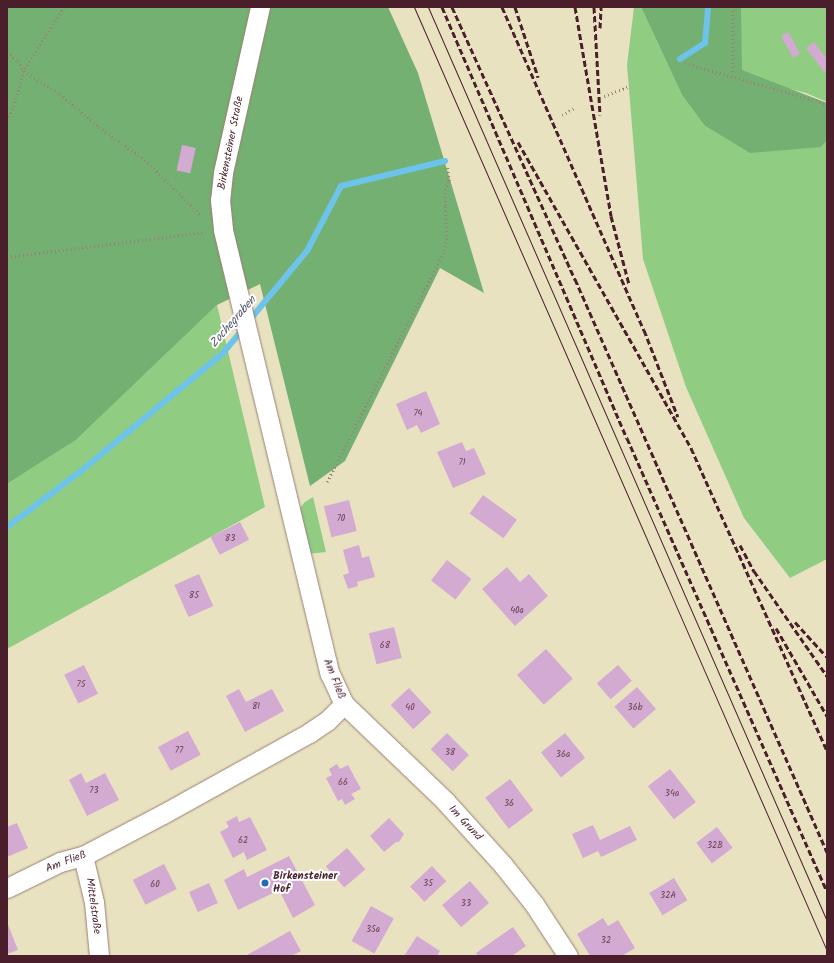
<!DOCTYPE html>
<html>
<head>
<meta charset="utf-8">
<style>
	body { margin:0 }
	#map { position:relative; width:834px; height:963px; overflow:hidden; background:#e9e2c0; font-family:Kalam,sans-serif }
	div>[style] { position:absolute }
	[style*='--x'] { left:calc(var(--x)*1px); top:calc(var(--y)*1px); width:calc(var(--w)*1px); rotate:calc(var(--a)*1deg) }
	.green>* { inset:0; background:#90cd83 }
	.forest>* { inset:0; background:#74b071 }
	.stream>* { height:6px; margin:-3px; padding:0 3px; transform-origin:3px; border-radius:3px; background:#6dc3ea }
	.building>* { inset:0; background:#d3aad2; transform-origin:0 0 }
	.path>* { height:2.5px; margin-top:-1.25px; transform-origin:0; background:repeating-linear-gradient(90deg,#9a8076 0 1px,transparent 0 4px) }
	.roads { filter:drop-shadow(0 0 1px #9a8076) drop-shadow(0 0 1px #9a8076) }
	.street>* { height:19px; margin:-9.5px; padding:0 9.5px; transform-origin:9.5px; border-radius:9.5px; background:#fff }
	.tram>* { height:1px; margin:-0.5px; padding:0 0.5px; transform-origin:0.5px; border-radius:0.5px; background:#4a1f2b }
	.rail>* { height:3px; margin-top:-1.5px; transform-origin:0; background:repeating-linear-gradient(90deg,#4a1f2b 0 6px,transparent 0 9px) }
	.dots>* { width:11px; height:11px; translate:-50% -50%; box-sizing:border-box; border:2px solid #fff; border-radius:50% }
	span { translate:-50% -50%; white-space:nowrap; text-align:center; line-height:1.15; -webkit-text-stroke:4px #fff; paint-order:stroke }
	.number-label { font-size:9px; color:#6c4255 }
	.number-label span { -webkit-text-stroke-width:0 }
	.street-label { font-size:11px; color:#4a1f2b }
	.poi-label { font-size:11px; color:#4a1f2b; font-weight:700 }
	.left { translate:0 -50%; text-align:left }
	.water-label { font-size:12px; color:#56586e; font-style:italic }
	.frame { position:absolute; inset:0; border:8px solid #4a1f2b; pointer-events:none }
</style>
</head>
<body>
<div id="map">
	<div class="green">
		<i style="clip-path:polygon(634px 7px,641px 7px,682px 95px,704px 125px,821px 147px,827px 141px,827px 559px,790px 578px,744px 518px,686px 387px,643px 259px,627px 65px)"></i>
		<i style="clip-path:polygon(729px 7px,827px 7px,827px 102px,806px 93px,729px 73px)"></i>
		<i style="clip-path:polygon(217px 305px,265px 507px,7px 649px,7px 484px,76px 440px)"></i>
		<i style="clip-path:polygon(313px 497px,326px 552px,308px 554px,297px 511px,305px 502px)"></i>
	</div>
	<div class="forest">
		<i style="clip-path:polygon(7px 7px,388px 7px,418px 73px,484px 293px,440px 268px,345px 461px,310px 486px,260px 284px,217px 305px,76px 440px,7px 484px)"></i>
		<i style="clip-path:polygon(641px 7px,741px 7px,742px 70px,827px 103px,827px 141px,821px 147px,750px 153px,704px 125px,682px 95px)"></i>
	</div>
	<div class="stream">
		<i style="--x:680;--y:59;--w:30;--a:-33"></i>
		<i style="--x:705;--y:43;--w:36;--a:-85"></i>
		<i style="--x:248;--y:322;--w:92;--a:-50.3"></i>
		<i style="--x:307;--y:251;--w:73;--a:-62.4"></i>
		<i style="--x:341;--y:186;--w:107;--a:-13.5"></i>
		<i style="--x:7;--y:527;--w:93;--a:-37.1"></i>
		<i style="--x:81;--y:471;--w:185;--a:-39.7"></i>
		<i style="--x:223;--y:353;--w:31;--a:-50"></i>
	</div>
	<div class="building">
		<i style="left:788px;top:32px;width:25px;height:8px;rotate:61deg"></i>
		<i style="clip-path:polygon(814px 42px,827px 59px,825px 73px,806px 48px)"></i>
		<i style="left:182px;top:145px;width:14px;height:26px;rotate:12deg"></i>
		<i style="clip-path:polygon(426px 391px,440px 424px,421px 433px,417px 425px,407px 430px,396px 404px)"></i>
		<i style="clip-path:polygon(462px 442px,466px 451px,474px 448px,486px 474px,453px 488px,437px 452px)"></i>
		<i style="left:483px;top:495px;width:42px;height:23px;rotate:36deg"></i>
		<i style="left:349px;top:500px;width:32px;height:26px;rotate:76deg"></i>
		<i style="left:240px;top:522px;width:20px;height:33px;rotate:63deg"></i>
		<i style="clip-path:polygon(359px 545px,362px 558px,369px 556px,375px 577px,357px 582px,358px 586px,348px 589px,343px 575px,349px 573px,343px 550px)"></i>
		<i style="left:447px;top:560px;width:31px;height:26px;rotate:38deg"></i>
		<i style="clip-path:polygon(507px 567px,520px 582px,529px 574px,548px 596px,515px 626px,482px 589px)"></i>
		<i style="left:199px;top:574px;width:35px;height:27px;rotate:66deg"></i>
		<i style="left:394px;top:627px;width:32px;height:26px;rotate:76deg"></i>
		<i style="left:546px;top:649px;width:40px;height:39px;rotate:48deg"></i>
		<i style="left:84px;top:665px;width:32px;height:22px;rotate:64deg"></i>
		<i style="left:618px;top:665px;width:21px;height:28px;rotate:49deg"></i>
		<i style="left:637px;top:687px;width:29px;height:30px;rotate:49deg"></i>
		<i style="left:409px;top:688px;width:33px;height:25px;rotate:47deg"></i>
		<i style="clip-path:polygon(239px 689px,246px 702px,272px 689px,284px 711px,245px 732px,226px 696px)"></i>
		<i style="left:188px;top:731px;width:27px;height:34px;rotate:62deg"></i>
		<i style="left:447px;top:733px;width:31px;height:23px;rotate:45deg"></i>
		<i style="left:565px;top:733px;width:32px;height:31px;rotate:51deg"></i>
		<i style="clip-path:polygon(337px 764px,340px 769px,348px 765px,361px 789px,351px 794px,355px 799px,345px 805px,342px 799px,338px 801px,326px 778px,332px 775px,329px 769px)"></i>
		<i style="left:670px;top:769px;width:42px;height:28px;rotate:52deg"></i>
		<i style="clip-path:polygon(81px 773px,86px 783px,105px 773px,119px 800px,87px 816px,69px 780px)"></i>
		<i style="left:510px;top:779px;width:39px;height:31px;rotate:53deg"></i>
		<i style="clip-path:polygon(237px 816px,239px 822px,250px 817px,267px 850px,247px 860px,244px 852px,233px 858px,220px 832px,229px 827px,226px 822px)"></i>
		<i style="clip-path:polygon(389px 818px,404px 834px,399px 842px,396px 842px,384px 852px,370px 836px)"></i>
		<i style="clip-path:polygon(17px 823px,28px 848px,7px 857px,7px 827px)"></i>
		<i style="clip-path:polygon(593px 825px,600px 840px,630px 826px,637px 840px,601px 857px,598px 851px,583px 858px,572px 834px)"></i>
		<i style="left:717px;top:827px;width:26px;height:26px;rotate:53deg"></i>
		<i style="left:347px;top:848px;width:28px;height:28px;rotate:49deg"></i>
		<i style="clip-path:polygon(289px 856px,315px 905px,293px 918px,279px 890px,238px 910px,224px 880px,244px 869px,247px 877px)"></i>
		<i style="left:164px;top:864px;width:28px;height:35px;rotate:63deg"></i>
		<i style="left:432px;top:866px;width:21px;height:30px;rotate:47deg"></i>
		<i style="left:674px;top:878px;width:26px;height:29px;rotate:59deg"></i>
		<i style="left:470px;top:881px;width:29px;height:37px;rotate:49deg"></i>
		<i style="left:209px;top:883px;width:22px;height:22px;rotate:66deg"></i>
		<i style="left:371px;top:906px;width:26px;height:40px;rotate:29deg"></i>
		<i style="clip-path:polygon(603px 918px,608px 926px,618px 920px,635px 948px,622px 956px,590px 956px,577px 934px)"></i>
		<i style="clip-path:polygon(7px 922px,18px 950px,7px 954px)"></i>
		<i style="clip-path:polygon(513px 927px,526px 946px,512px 956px,478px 956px,476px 953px)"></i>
		<i style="clip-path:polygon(290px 931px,301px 951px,291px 956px,245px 956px)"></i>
		<i style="clip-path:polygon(417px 936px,440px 951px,437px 956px,404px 956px)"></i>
	</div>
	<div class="path">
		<i style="--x:64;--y:7;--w:75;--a:122"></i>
		<i style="--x:24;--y:71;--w:43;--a:32.6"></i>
		<i style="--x:60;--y:94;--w:51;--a:40.2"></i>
		<i style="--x:99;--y:127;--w:57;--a:35.7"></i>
		<i style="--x:145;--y:160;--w:80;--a:44.5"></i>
		<i style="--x:733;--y:7;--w:68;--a:90"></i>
		<i style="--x:7;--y:52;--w:14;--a:39"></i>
		<i style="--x:18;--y:61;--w:12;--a:59"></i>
		<i style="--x:24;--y:71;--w:40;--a:106"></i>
		<i style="--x:13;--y:109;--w:13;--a:119"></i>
		<i style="--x:685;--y:63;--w:148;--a:16.1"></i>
		<i style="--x:604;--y:96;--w:25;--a:-21"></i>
		<i style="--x:562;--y:115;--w:14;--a:-30"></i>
		<i style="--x:7;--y:257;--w:200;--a:-7.2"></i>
		<i style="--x:327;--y:482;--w:259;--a:-63.1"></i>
		<i style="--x:444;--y:251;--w:15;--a:-79"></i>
		<i style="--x:447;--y:236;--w:30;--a:-94"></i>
		<i style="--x:445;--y:206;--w:16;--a:-90"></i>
		<i style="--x:445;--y:190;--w:10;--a:-66"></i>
		<i style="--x:449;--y:181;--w:16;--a:-97"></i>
	</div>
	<div class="roads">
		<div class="street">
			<i style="--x:260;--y:7;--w:170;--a:102.6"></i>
			<i style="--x:223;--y:173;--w:27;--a:96"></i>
			<i style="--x:220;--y:200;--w:30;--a:84"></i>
			<i style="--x:223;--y:230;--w:457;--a:76.5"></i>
			<i style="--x:330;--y:674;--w:33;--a:65"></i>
			<i style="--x:344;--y:704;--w:140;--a:43.8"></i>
			<i style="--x:445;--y:801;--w:86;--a:47.8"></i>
			<i style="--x:503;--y:865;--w:50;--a:51.5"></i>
			<i style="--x:534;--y:904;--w:62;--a:56.8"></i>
			<i style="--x:83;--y:856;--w:47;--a:76.6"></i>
			<i style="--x:94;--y:902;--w:54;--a:84.7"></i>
			<i style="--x:7;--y:888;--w:59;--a:-26.1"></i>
			<i style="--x:60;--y:862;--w:24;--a:-15"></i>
			<i style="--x:83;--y:856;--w:90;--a:-27.7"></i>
			<i style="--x:163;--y:814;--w:167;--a:-29"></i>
			<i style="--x:309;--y:733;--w:22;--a:-34"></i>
			<i style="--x:327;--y:721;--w:24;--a:-45"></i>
		</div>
	</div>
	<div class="tram">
		<i style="--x:414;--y:7;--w:1030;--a:66.37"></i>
		<i style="--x:428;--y:7;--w:997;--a:66.42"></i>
	</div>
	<div class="rail">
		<i style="--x:442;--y:7;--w:469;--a:66.8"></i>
		<i style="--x:627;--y:438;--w:495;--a:66.2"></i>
		<i style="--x:452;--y:7;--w:299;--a:65.7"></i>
		<i style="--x:575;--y:279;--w:626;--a:66.26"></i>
		<i style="--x:502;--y:7;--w:353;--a:66.3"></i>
		<i style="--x:644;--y:330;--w:93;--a:68.7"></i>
		<i style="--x:515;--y:7;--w:74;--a:71.8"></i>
		<i style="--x:575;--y:7;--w:212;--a:80.2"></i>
		<i style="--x:611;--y:216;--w:70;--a:75.2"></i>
		<i style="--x:594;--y:7;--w:108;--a:86.8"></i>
		<i style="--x:600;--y:28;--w:21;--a:-87"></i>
		<i style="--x:518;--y:142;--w:352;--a:60.5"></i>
		<i style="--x:691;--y:448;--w:332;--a:65.8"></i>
		<i style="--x:740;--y:545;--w:30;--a:62"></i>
		<i style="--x:754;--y:571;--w:128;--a:55.2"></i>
		<i style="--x:795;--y:622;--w:47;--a:47.6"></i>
		<i style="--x:776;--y:628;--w:102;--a:59.9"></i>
	</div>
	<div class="dots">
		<i style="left:265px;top:883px;background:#1f6fb2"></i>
	</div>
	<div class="number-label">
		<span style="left:418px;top:414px">74</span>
		<span style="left:462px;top:463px">71</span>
		<span style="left:341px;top:519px">70</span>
		<span style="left:230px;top:539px">83</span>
		<span style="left:194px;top:596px">85</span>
		<span style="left:517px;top:611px">40a</span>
		<span style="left:385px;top:646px">68</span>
		<span style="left:81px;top:685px">75</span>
		<span style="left:256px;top:707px">81</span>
		<span style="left:410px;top:708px">40</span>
		<span style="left:635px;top:708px">36b</span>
		<span style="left:179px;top:751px">77</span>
		<span style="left:450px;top:753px">38</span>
		<span style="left:563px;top:755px">36a</span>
		<span style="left:343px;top:783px">66</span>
		<span style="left:94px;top:791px">73</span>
		<span style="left:672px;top:794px">34a</span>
		<span style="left:509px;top:804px">36</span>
		<span style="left:243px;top:841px">62</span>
		<span style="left:715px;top:846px">32B</span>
		<span style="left:428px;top:884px">35</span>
		<span style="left:155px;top:885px">60</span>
		<span style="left:668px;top:896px">32A</span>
		<span style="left:466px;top:904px">33</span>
		<span style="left:373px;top:930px">35a</span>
		<span style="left:606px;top:941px">32</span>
	</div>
	<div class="street-label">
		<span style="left:231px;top:143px;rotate:-79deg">Birkensteiner Straße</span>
		<span style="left:334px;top:679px;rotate:68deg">Am Fließ</span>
		<span style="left:465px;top:823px;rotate:47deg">Im Grund</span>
		<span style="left:66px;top:862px;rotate:-21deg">Am Fließ</span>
		<span style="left:93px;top:906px;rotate:82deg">Mittelstraße</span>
	</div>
	<div class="poi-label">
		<span class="left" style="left:273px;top:883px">Birkensteiner<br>Hof</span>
	</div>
	<div class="water-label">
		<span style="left:233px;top:322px;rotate:-49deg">Zochegraben</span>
	</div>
	<div class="frame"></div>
</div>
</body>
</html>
